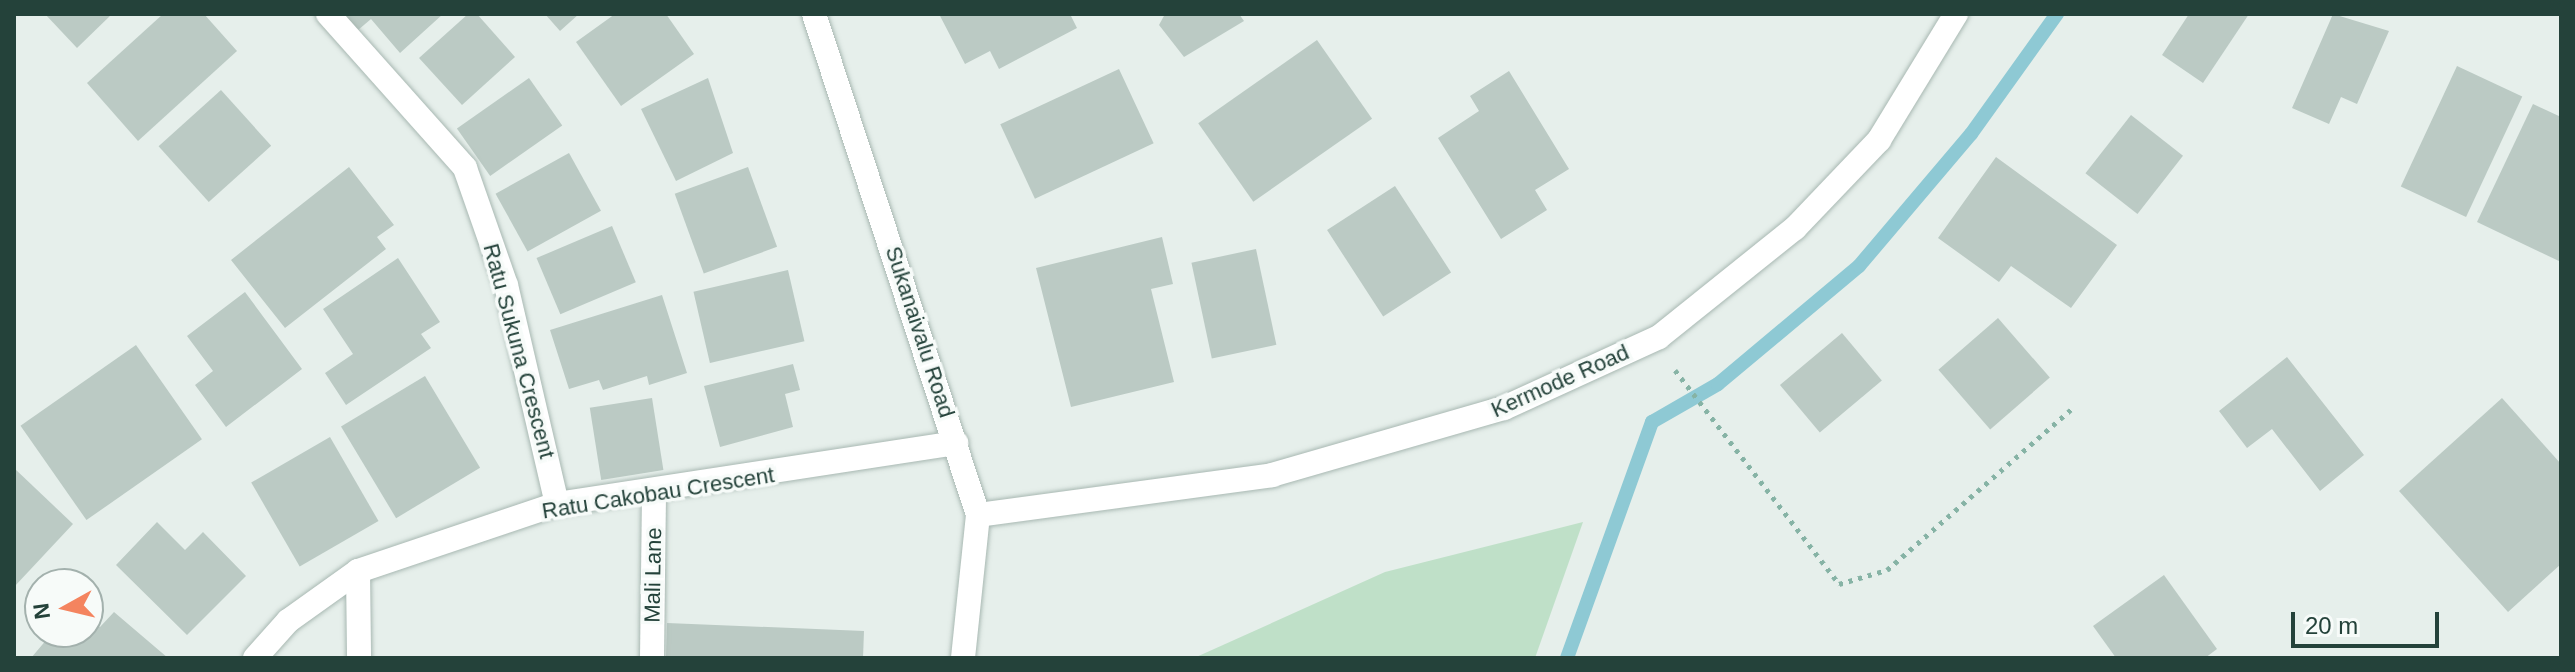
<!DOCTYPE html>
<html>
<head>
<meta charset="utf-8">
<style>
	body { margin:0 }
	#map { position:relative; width:2575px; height:672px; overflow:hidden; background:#e6efeb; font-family:Helvetica,sans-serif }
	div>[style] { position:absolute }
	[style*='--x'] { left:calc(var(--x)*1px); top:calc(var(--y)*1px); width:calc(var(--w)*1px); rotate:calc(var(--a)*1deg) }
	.green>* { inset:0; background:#bfe0c8 }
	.stream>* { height:14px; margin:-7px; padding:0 7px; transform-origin:7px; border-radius:7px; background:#8ec9d4 }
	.building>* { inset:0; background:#bbcac4; transform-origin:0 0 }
	.path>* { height:5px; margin-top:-2.5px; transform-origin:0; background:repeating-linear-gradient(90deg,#86b3a5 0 4px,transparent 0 10px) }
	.roads { filter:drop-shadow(0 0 2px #a8b8b2) drop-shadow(0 0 2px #a8b8b2) }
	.street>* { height:24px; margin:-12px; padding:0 12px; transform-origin:12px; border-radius:12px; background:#fff }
	.secondary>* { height:24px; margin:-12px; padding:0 12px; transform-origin:12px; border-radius:12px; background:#fff }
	span { translate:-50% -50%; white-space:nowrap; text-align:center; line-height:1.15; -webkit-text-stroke:7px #f7fbf9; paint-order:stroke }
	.street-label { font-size:22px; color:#24423a }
	.frame { position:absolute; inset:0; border:16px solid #24423a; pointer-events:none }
	.north { position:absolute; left:24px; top:568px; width:80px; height:80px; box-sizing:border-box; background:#f7fbf9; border:2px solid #a3b1ad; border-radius:50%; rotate:262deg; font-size:22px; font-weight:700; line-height:32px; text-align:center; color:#24423a }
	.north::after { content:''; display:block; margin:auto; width:28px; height:36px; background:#f4845f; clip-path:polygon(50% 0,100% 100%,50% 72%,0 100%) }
	.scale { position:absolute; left:2291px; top:612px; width:148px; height:36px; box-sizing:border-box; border:4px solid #24423a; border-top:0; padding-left:10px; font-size:24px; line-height:28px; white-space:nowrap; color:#24423a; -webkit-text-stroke:6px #f7fbf9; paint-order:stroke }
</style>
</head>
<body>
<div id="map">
	<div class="green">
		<i style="clip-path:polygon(1583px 522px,1535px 658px,1194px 658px,1385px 572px)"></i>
	</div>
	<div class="stream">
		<i style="--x:1567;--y:658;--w:251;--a:-70.2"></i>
		<i style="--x:1652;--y:422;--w:76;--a:-29.9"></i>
		<i style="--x:1718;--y:384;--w:184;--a:-39.9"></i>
		<i style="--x:1859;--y:266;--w:173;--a:-49.7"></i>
		<i style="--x:1971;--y:134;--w:148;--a:-54.4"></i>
	</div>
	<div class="building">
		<i style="clip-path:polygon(45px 14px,112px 14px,77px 48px)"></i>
		<i style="clip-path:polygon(163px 14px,204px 14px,237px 51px,138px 141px,87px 83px)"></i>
		<i style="clip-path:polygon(331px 14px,443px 14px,400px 53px,371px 19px,351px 36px)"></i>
		<i style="clip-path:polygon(468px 14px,477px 14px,515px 57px,462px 105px,419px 58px)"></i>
		<i style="clip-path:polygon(545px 14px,579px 14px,560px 31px)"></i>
		<i style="clip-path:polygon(615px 14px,666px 14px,694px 54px,621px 106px,576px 42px)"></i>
		<i style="clip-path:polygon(939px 14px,1070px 14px,1077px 28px,999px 69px,990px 51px,965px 64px)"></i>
		<i style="clip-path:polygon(1165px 14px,1239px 14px,1244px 21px,1184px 57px,1159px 25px)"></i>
		<i style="clip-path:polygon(2189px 14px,2249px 14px,2203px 83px,2162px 55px)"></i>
		<i style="clip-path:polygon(2333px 14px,2389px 31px,2357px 104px,2341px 97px,2329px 124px,2292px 108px)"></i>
		<i style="left:1317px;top:40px;width:96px;height:145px;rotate:55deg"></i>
		<i style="left:2457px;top:66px;width:72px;height:133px;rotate:25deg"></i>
		<i style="left:1119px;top:69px;width:82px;height:131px;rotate:65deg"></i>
		<i style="clip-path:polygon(1509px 71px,1569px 169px,1535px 190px,1547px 210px,1501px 239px,1438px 138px,1479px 111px,1470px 96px)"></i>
		<i style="left:529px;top:78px;width:58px;height:88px;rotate:55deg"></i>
		<i style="clip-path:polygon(708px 78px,733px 153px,676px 181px,641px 109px)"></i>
		<i style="left:221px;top:90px;width:75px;height:84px;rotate:48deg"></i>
		<i style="clip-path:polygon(2533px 104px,2561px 117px,2561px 262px,2477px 222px)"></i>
		<i style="left:2131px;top:115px;width:66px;height:74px;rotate:38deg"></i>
		<i style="left:569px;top:153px;width:66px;height:84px;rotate:61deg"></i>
		<i style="clip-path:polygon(1996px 157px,2117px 245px,2071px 308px,2011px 266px,1999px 282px,1938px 238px)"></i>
		<i style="clip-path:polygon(349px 167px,394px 225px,377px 237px,386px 249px,285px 328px,231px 260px)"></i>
		<i style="left:748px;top:167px;width:85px;height:78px;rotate:70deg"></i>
		<i style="left:1395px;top:186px;width:103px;height:81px;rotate:57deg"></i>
		<i style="left:612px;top:226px;width:61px;height:82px;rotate:67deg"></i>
		<i style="clip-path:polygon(1162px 237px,1173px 284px,1151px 289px,1174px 382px,1071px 407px,1036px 268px)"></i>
		<i style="left:1256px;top:249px;width:98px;height:66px;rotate:78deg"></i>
		<i style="clip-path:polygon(398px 258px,440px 322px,421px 334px,431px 348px,346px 405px,325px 373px,353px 354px,323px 309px)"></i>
		<i style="left:788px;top:270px;width:73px;height:97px;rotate:77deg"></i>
		<i style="clip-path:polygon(245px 292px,302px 369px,226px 427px,195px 385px,213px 371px,187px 336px)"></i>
		<i style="clip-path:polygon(662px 295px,687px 373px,649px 385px,647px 376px,603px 390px,599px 380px,569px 389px,550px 330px)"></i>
		<i style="left:1998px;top:318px;width:79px;height:79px;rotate:49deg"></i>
		<i style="left:1842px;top:333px;width:62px;height:81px;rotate:50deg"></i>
		<i style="left:136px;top:345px;width:115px;height:141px;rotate:55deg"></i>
		<i style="clip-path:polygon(2287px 357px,2364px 455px,2320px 491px,2272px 429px,2247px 448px,2219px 411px)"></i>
		<i style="clip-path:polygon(793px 364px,800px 390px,785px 394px,793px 427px,720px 447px,704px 386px)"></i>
		<i style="left:425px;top:376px;width:107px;height:98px;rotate:59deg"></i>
		<i style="left:652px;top:398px;width:73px;height:63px;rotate:81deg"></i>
		<i style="clip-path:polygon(2502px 398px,2561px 464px,2561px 564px,2508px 612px,2399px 491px)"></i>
		<i style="left:330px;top:437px;width:97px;height:91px;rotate:60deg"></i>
		<i style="clip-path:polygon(14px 468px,73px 524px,14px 587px)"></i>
		<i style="clip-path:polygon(157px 522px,185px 550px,203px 532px,246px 576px,187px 635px,116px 565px)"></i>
		<i style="clip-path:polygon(2164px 575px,2217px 649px,2205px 658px,2116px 658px,2093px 626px)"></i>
		<i style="clip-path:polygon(114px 612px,168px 658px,31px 658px,53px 632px,88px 632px,88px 617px,100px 627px)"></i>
		<i style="clip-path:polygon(667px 623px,864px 631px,863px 658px,666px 658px)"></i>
	</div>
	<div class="path">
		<i style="--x:1675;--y:370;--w:270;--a:52.5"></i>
		<i style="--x:1839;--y:584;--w:50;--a:-16.3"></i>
		<i style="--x:1887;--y:570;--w:247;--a:-41.1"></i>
	</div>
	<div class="roads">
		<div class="street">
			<i style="--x:328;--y:14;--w:206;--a:48.3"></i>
			<i style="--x:465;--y:168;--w:124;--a:70.7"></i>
			<i style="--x:506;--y:285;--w:225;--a:76.9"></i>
			<i style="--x:358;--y:571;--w:87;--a:89.3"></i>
			<i style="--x:255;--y:658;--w:50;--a:-48.3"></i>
			<i style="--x:288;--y:621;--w:86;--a:-35.5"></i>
			<i style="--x:358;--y:571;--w:210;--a:-18.6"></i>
			<i style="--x:557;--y:504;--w:404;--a:-8.7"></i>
			<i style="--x:652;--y:658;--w:166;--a:-89.3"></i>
		</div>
		<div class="secondary">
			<i style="--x:814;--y:14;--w:527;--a:71.87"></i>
			<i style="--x:978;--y:515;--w:144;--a:96"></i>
			<i style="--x:978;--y:515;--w:297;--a:-7.7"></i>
			<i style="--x:1272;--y:475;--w:241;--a:-16.1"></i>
			<i style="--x:1504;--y:408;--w:170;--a:-24.6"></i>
			<i style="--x:1659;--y:337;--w:174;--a:-38.7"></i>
			<i style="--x:1795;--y:228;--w:122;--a:-46.3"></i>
			<i style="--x:1879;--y:140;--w:148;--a:-58.6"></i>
		</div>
	</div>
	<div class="street-label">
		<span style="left:920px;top:332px;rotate:72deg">Sukanaivalu Road</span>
		<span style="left:519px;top:351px;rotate:75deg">Ratu Sukuna Crescent</span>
		<span style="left:1560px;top:381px;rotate:-24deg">Kermode Road</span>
		<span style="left:658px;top:493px;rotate:-9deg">Ratu Cakobau Crescent</span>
		<span style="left:653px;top:575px;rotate:-89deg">Mali Lane</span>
	</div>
	<div class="frame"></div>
	<div class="north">N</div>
	<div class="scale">20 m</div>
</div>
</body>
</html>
